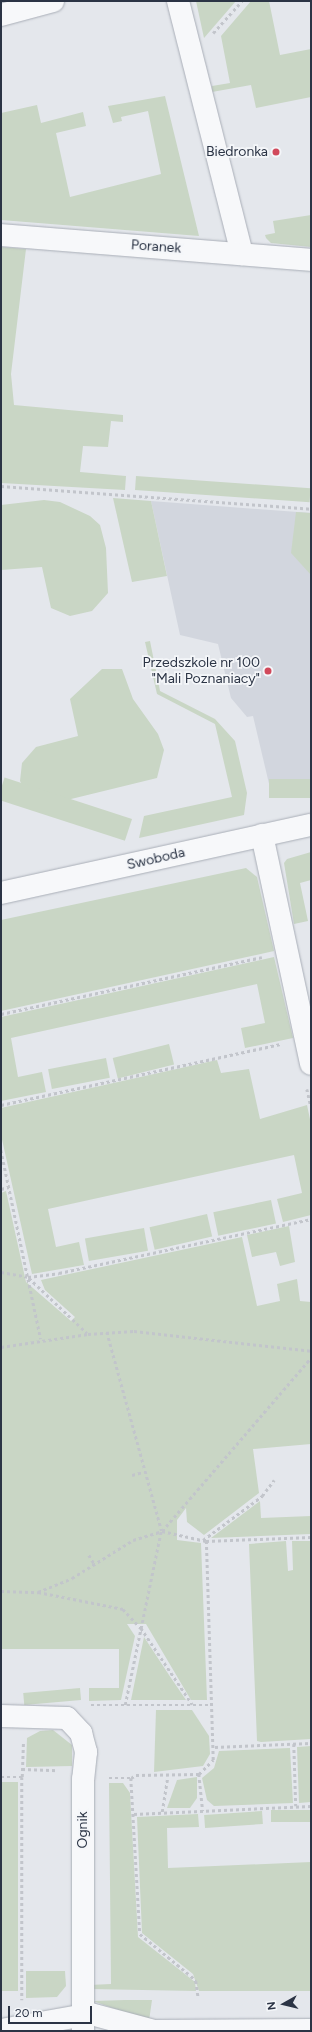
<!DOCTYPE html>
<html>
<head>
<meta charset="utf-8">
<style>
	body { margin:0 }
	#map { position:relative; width:312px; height:2032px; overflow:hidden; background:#e4e7ec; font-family:Figtree,sans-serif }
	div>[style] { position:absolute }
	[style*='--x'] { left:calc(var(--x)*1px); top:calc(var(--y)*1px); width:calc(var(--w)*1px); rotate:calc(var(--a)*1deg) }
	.built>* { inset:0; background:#d2d6de }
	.green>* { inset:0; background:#c9d6c5; transform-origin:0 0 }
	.path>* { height:2.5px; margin-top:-1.25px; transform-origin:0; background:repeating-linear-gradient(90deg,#c2c5cb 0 3px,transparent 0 6px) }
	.roads { filter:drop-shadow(0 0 1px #a9aeb7) drop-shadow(0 0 1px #a9aeb7) }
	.minor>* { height:22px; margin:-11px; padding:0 11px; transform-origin:11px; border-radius:11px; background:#f7f8fa }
	.dots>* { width:11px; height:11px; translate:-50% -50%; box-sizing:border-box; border:2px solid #f4f6f9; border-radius:50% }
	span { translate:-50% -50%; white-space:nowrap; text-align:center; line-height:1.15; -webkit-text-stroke:3.5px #f4f6f9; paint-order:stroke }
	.poi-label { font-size:14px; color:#2b3445 }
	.right { translate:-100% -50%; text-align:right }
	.street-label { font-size:14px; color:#2b3445 }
	.frame { position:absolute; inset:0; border:2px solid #2b3445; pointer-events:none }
	.north { position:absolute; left:264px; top:1984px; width:40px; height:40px; -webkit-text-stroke:3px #f4f6f9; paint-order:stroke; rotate:262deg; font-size:11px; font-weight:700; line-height:16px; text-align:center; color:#2b3445 }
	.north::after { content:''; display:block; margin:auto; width:14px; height:18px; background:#2b3445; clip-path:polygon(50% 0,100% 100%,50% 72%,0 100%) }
	.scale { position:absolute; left:8px; top:2006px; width:84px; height:18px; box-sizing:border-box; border:2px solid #2b3445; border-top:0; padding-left:5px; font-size:12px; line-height:14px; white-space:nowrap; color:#2b3445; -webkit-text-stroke:3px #f4f6f9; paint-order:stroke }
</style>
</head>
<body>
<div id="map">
	<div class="built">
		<i style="clip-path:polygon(151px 501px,311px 513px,311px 779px,270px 788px,253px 716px,247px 717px,231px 698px,218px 644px,180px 635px)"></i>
	</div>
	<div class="green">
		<i style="clip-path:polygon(196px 1px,236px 1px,204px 38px)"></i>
		<i style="clip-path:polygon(251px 1px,269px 1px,280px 55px,311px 49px,311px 97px,256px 108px,251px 85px,212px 92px,212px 86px,230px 83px,221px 36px)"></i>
		<i style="clip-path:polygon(165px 96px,199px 236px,1px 220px,1px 113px,37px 105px,41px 123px,83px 112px,86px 126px,56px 133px,70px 197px,161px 174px,148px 111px,121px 117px,122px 121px,113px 123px,108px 106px)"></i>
		<i style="clip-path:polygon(311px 215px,311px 247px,271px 243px,266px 238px,265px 235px,275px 233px,273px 221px)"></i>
		<i style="clip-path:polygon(1px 247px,26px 249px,11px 374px,14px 405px,123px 415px,123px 422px,111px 421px,108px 447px,83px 446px,80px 472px,126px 476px,125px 490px,1px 483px)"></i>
		<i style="left:136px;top:476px;width:175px;height:14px;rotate:4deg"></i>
		<i style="clip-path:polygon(113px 498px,151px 501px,167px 576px,132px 582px)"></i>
		<i style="clip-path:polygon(44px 500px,60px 502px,90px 516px,100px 525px,106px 548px,108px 593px,92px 611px,70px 616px,51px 608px,42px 567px,1px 570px,1px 505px)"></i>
		<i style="clip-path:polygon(296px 512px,311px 513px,311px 575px,291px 553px)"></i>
		<i style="clip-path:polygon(150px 641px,160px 691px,215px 719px,235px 741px,247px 793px,244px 815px,139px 838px,144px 816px,232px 797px,215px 724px,157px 694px,145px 642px)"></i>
		<i style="clip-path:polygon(102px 669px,122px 669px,133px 699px,158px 734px,164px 750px,157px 778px,67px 800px,37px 801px,29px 797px,20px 781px,22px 763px,36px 747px,78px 736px,70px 699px)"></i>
		<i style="left:311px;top:779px;width:19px;height:42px;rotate:90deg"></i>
		<i style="left:132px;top:819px;width:23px;height:134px;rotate:108deg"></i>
		<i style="clip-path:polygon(311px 852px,311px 880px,300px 883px,308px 921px,294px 924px,284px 863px,287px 859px)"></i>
		<i style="clip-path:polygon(246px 868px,257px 877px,274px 951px,1px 1011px,1px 920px)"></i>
		<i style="clip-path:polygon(274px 957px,293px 1038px,245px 1048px,241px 1028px,265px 1023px,257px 984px,11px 1038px,18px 1077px,42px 1072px,46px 1092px,1px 1101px,1px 1017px)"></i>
		<i style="left:169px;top:1044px;width:21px;height:58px;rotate:76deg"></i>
		<i style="left:106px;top:1058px;width:20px;height:59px;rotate:79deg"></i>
		<i style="clip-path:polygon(217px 1060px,221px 1073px,249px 1069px,260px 1119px,307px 1105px,311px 1124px,311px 1215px,283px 1222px,277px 1199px,302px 1193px,294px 1155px,48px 1209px,56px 1247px,79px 1242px,84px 1265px,32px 1274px,1px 1135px,1px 1108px)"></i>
		<i style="clip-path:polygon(6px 1191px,26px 1282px,71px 1321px,75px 1317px,45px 1290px,41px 1280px,242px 1237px,257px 1306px,280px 1301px,277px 1284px,297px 1279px,300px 1301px,311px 1302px,311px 1444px,253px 1449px,259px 1493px,204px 1535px,187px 1522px,186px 1508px,177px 1520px,177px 1540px,201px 1543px,207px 1700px,191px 1700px,146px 1624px,127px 1624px,135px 1636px,121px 1700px,89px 1701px,89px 1688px,119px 1688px,119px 1649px,1px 1649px,1px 1193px)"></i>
		<i style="left:271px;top:1200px;width:24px;height:59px;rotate:78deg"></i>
		<i style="left:207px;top:1214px;width:23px;height:59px;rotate:77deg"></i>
		<i style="clip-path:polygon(289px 1226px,295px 1262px,280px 1266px,276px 1252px,252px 1257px,247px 1235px)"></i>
		<i style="left:144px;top:1228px;width:23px;height:60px;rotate:80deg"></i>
		<i style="clip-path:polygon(260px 1501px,261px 1518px,311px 1516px,311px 1534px,211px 1538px)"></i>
		<i style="clip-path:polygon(286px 1541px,288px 1571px,293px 1570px,292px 1541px,311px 1541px,311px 1739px,261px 1742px,257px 1741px,249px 1544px)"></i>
		<i style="clip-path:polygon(144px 1637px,169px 1675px,186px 1700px,131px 1700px)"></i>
		<i style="left:80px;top:1688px;width:12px;height:57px;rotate:85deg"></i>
		<i style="clip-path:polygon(156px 1710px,192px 1710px,209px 1736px,210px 1754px,203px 1766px,154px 1772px)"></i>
		<i style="clip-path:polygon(53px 1730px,72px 1745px,72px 1766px,26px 1767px,27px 1738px,40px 1731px)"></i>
		<i style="clip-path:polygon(311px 1746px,311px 1802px,299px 1803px,297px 1747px)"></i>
		<i style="clip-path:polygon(290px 1748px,293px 1803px,214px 1806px,207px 1800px,202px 1778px,214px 1768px,219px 1751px)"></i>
		<i style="clip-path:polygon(197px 1777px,197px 1798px,190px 1808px,167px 1808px,177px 1780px)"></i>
		<i style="left:1px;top:1782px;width:17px;height:209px"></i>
		<i style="clip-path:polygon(109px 1783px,123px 1783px,130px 1793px,138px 1937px,195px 1982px,196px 1991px,89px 1989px,89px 1985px,111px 1984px)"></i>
		<i style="left:311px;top:1810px;width:12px;height:40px;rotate:90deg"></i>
		<i style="left:262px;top:1811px;width:13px;height:58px;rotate:86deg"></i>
		<i style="clip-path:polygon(198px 1814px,199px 1827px,167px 1828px,168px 1868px,311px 1862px,311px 1991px,199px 1991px,193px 1974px,142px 1933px,137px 1817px)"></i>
		<i style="clip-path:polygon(26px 1971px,65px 1971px,66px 1986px,57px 1997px,26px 1998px)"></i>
		<i style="clip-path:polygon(152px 2000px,149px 2021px,93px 2001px,125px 2000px)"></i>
	</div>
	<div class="path">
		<i style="--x:213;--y:33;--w:43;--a:-47.8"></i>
		<i style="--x:1;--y:486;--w:311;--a:4.2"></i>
		<i style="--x:1;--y:1014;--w:267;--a:-12.3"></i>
		<i style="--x:307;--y:1089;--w:17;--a:77"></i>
		<i style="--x:1;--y:1105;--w:286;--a:-12.3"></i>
		<i style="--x:1;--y:1150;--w:193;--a:78.1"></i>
		<i style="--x:1;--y:1189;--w:8;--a:-14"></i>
		<i style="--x:1;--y:1272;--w:27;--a:10"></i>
		<i style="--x:28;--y:1277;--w:31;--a:-7"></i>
		<i style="--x:59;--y:1273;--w:258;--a:-12.1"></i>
		<i style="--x:29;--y:1278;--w:80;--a:43.5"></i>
		<i style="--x:107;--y:1332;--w:206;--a:74.6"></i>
		<i style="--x:162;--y:1531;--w:45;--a:12.8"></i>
		<i style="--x:206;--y:1541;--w:105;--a:-2.2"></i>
		<i style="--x:1;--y:1347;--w:88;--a:-8.5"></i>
		<i style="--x:88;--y:1334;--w:46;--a:-3.7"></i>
		<i style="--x:134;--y:1331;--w:178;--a:6.4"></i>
		<i style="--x:132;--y:1475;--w:11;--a:-15"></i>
		<i style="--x:203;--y:1540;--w:74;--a:-36.7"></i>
		<i style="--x:262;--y:1496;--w:20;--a:-53"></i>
		<i style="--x:89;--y:1555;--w:12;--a:59"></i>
		<i style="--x:1;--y:1591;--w:37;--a:2"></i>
		<i style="--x:38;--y:1592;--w:37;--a:-22"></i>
		<i style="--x:72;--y:1578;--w:72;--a:-31.9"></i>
		<i style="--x:133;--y:1540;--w:30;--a:-17"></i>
		<i style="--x:162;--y:1531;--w:228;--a:-49.3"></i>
		<i style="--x:38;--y:1592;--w:87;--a:11.3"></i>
		<i style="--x:123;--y:1609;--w:26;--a:47"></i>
		<i style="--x:141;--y:1628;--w:92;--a:56.1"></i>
		<i style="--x:91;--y:1705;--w:122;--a:0"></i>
		<i style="--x:125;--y:1705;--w:178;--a:-78.3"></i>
		<i style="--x:294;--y:1744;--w:62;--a:88.2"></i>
		<i style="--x:215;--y:1747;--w:96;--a:-2.4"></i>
		<i style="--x:22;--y:1769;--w:36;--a:2"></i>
		<i style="--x:199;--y:1774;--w:37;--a:84"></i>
		<i style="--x:1;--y:1777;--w:21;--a:0"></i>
		<i style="--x:22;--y:1777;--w:223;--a:90"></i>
		<i style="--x:22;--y:1777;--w:35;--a:-88"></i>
		<i style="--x:109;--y:1778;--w:22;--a:0"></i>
		<i style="--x:131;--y:1778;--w:156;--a:86.7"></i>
		<i style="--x:140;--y:1934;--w:66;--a:39.5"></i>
		<i style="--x:191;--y:1976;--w:7;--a:45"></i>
		<i style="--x:196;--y:1981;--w:15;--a:82"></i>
		<i style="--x:131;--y:1778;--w:6;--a:-31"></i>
		<i style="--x:136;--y:1775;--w:63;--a:-0.9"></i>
		<i style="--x:199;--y:1774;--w:20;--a:-45"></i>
		<i style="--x:213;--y:1760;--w:219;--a:-91.8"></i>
		<i style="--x:162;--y:1812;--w:36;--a:-81"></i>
		<i style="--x:134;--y:1814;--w:177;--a:-2.6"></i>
	</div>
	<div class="roads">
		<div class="minor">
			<i style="--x:178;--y:1;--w:261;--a:75.8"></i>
			<i style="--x:1;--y:15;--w:54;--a:-15.1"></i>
			<i style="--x:1;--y:235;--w:311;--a:4.6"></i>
			<i style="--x:262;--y:835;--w:234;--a:77.9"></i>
			<i style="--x:1;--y:893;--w:317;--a:-12.4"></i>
			<i style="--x:1;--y:1716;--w:66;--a:1.7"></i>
			<i style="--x:67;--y:1718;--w:21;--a:47"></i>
			<i style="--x:81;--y:1733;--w:20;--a:75"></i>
			<i style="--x:86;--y:1752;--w:27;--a:96"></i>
			<i style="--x:83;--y:1779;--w:252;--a:90"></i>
			<i style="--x:1;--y:2030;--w:91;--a:-10.1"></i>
			<i style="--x:91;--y:2014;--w:65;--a:15.1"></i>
			<i style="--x:154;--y:2031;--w:157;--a:-0.4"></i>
		</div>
	</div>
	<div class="dots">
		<i style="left:276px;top:152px;background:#d1495b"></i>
		<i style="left:268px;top:671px;background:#d1495b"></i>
	</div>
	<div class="poi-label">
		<span class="right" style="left:268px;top:152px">Biedronka</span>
		<span class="right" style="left:260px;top:671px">Przedszkole nr 100<br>"Mali Poznaniacy"</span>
	</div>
	<div class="street-label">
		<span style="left:156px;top:247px;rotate:4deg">Poranek</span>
		<span style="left:156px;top:859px;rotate:-13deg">Swoboda</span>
		<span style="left:83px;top:1830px;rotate:-90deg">Ognik</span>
	</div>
	<div class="frame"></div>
	<div class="north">N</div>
	<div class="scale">20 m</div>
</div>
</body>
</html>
